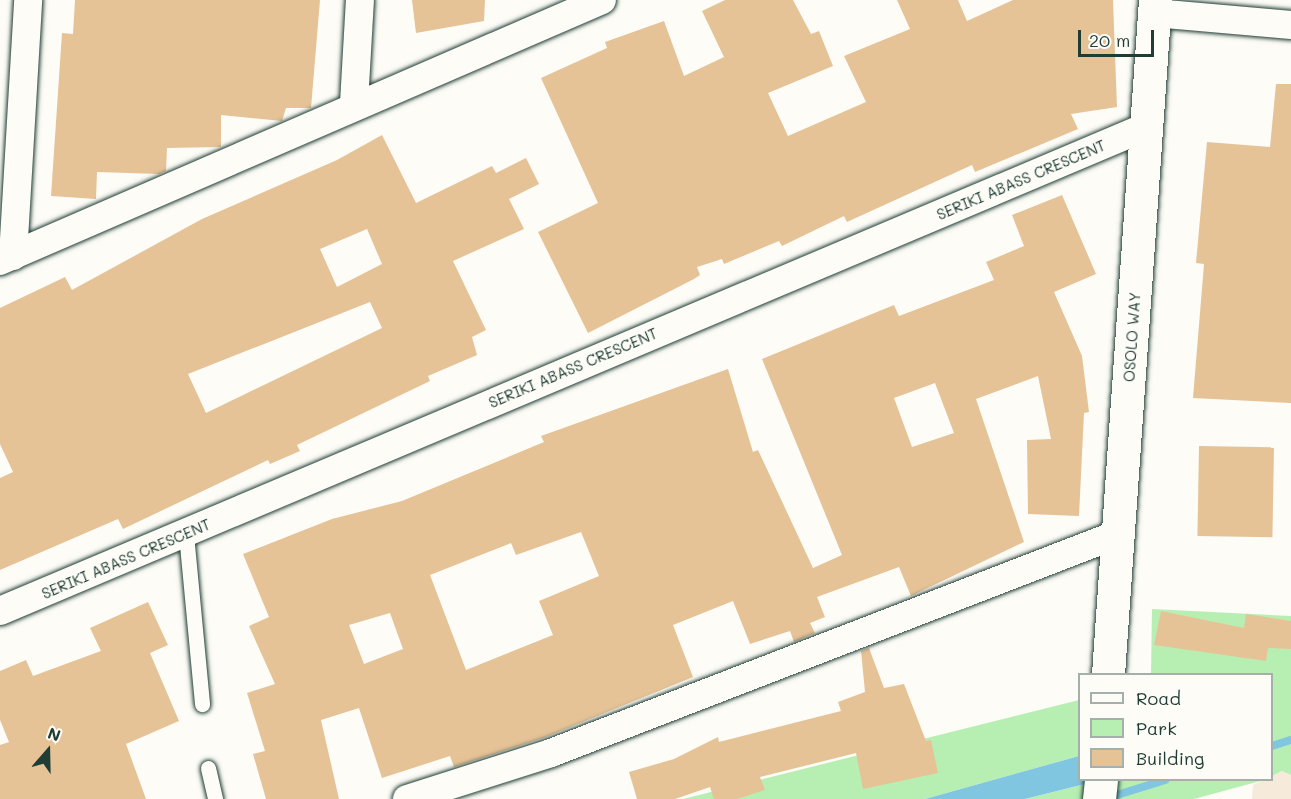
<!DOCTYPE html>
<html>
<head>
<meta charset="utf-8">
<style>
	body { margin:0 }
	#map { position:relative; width:1291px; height:799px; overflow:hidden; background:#fdfcf7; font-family:Mali,sans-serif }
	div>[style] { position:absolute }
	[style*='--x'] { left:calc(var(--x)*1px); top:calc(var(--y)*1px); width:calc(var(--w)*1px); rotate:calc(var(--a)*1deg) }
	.built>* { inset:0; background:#f6ebda }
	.green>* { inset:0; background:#b7efb3 }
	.water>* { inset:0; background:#80c6e1 }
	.stream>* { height:8px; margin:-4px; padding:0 4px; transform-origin:4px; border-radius:4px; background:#80c6e1 }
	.building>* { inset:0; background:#e5c397; transform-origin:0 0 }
	.roads { filter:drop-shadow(0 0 2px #1f3d34) drop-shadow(0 0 2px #1f3d34) }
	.lane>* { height:15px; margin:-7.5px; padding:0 7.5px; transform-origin:7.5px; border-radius:7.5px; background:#fdfcf7 }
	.street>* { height:28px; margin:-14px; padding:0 14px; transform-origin:14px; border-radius:14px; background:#fdfcf7 }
	.secondary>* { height:33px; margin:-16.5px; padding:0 16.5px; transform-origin:16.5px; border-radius:16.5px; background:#fdfcf7 }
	span { translate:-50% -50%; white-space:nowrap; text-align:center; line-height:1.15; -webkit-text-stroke:4.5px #fdfcf7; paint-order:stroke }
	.street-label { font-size:15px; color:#1f3d34 }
	.legend { position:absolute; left:1078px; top:673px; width:195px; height:108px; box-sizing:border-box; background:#fdfcf7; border:2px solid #a4b0a9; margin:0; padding:8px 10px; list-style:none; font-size:18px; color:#1f3d34 }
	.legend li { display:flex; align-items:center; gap:12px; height:30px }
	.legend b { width:30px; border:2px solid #a4b0a9 }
	.north { position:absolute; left:18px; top:721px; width:60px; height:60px; -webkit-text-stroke:4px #fdfcf7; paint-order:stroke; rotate:20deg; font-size:16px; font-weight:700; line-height:24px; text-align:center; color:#1f3d34 }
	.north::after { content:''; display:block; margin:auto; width:21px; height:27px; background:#1f3d34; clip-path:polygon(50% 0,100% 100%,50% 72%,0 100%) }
	.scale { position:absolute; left:1078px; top:30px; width:76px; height:27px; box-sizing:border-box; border:3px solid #1f3d34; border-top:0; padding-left:8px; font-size:18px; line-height:21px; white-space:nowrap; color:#1f3d34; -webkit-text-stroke:4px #fdfcf7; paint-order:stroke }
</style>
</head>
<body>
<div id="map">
	<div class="built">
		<i style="clip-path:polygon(1282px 771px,1291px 775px,1291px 799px,1252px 799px,1253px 785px)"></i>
	</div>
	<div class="green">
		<i style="clip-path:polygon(1152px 609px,1291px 616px,1291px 775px,1282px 771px,1272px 776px,1272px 674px,1151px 674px)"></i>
		<i style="clip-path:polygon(1079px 700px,1079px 756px,925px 799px,683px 799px)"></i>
		<i style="clip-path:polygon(1101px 780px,1264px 780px,1194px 799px,1025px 799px)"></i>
	</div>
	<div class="water">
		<i style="clip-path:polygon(1079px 756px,1080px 780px,1101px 780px,1025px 799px,925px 799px)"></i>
	</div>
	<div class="stream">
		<i style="--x:1272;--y:746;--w:20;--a:-18"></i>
		<i style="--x:1107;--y:798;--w:61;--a:-17.2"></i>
	</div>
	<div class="building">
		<i style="clip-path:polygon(75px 0,320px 0,311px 108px,286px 108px,282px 121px,221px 115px,221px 147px,167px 148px,166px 171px,159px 174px,97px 172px,96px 199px,51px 196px,62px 33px,73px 34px)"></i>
		<i style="clip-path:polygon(412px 0,485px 0,484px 21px,416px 33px)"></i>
		<i style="clip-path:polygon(725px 0,793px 0,811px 34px,819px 31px,833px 66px,768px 93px,788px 136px,866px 102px,844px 56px,910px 29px,897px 0,958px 0,967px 21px,1013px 0,1113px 0,1117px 107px,1071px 114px,1078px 129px,975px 172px,972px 165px,847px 222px,844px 216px,782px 246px,779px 241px,724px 264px,722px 259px,697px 267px,700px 275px,694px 279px,588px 333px,538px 232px,598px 203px,541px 78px,607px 48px,605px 42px,664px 21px,684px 76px,724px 57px,702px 11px)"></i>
		<i style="clip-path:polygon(1276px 84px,1291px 84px,1291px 403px,1193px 398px,1204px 264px,1196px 263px,1207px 142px,1270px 147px)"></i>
		<i style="clip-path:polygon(evenodd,382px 135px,416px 203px,492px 166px,496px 173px,526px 158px,539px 184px,509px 199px,524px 229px,453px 261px,486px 330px,472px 337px,477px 355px,428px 376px,430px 381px,297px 445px,300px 451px,270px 464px,268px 460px,123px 529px,118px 519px,0 570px,0 478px,13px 472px,0 444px,0 308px,65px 277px,72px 290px,202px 219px,337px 160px,382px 135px,367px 229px,382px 264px,337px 287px,320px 249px,367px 229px,382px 135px,370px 302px,382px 328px,206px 413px,188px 374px,370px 302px)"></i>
		<i style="clip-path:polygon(evenodd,1062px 195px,1096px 274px,1054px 292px,1082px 356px,1089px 412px,1084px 413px,1079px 516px,1028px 514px,1027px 440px,1051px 439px,1038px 376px,976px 399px,1024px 542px,911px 596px,899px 567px,817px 597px,825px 617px,810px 623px,815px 633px,794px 642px,790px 631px,750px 644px,733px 601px,673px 625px,693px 677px,546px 737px,454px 767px,450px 756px,382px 778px,359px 708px,321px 720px,339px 799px,266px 799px,253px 754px,265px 751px,247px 693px,275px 684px,249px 626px,269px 617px,243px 554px,332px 519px,402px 501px,544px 442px,541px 436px,728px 369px,753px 452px,758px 450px,813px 568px,842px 555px,762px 359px,894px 305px,899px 316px,994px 280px,986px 262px,1024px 246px,1012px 215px,1062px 195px,935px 383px,954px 433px,912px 447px,894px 398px,935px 383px,1062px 195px,581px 532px,599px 576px,539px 601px,553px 635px,466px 670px,430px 575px,511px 543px,516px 555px,581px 532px,1062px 195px,390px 613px,403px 649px,364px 664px,349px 625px,390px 613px)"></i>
		<i style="left:1199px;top:446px;width:75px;height:90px;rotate:1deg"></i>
		<i style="clip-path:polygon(148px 602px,168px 645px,150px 653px,179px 721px,126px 744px,146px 799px,0 799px,0 745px,9px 742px,0 720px,0 671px,26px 660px,33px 676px,101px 651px,90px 628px)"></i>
		<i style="clip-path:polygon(1161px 611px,1244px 628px,1246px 614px,1291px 621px,1291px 649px,1268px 648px,1266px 661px,1154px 645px)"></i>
		<i style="clip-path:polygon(869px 648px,884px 688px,904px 684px,926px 741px,931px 740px,938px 773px,863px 789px,856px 753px,760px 777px,765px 790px,737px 799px,714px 799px,710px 787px,675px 799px,637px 799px,629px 772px,674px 759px,718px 737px,719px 742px,841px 711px,838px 702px,865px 692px,861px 651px)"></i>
	</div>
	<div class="roads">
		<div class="lane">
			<i style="--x:186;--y:534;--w:171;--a:84.6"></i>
			<i style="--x:208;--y:768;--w:32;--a:77"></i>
		</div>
		<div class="street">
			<i style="--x:1154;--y:13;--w:138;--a:5"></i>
			<i style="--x:354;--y:103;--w:103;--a:-86.7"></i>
			<i style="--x:13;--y:256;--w:256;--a:-86.6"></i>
			<i style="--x:0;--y:261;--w:656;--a:-23.44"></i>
			<i style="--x:0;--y:611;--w:1244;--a:-22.9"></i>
			<i style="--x:407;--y:799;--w:151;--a:-17.7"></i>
			<i style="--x:551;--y:753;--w:608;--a:-21.12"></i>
		</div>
		<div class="secondary">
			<i style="--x:1108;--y:674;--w:676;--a:-86.01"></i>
			<i style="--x:1099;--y:799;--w:19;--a:-84"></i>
		</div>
	</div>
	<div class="street-label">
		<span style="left:1021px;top:180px;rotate:-23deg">SERIKI ABASS CRESCENT</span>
		<span style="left:1132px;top:337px;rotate:-86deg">OSOLO WAY</span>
		<span style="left:573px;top:368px;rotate:-23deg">SERIKI ABASS CRESCENT</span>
		<span style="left:126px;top:559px;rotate:-23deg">SERIKI ABASS CRESCENT</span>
	</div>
	<ul class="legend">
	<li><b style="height:8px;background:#fdfcf7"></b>Road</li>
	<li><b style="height:16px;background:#b7efb3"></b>Park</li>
	<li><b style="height:16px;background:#e5c397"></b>Building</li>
	</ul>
	<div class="north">N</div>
	<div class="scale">20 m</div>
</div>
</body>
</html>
